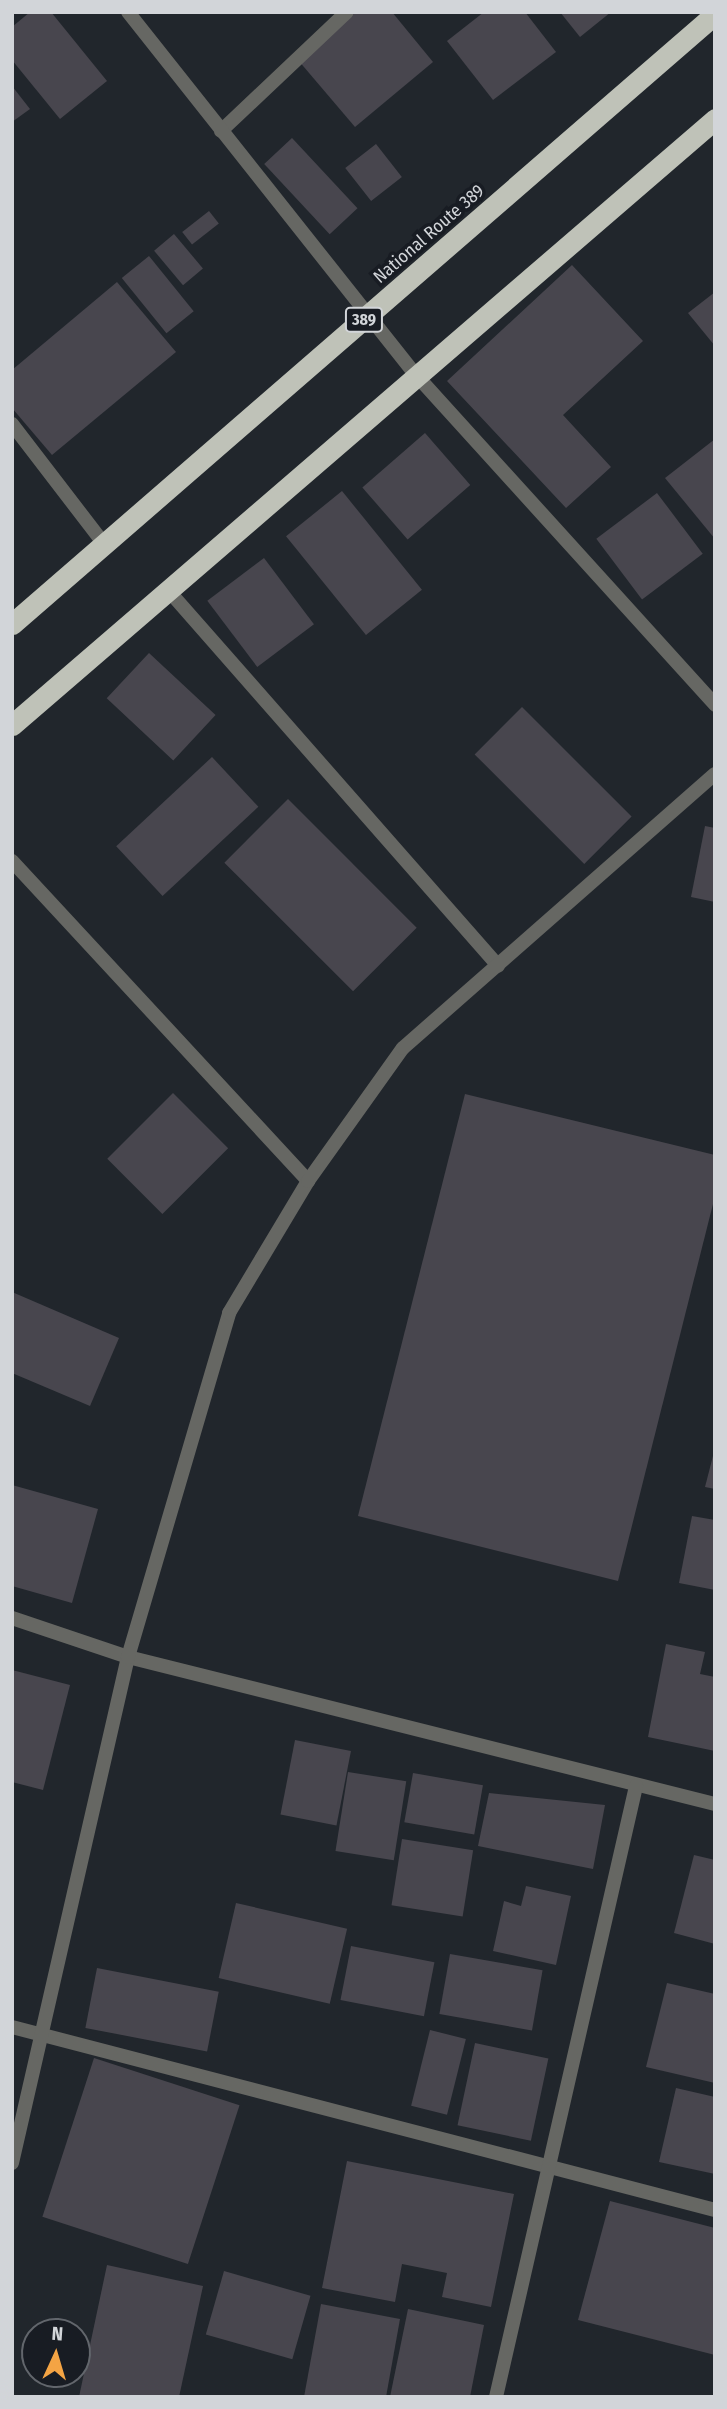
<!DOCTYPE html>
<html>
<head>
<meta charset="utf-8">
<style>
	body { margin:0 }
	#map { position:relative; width:727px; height:2409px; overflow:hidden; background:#21262c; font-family:"Fira Sans Condensed",sans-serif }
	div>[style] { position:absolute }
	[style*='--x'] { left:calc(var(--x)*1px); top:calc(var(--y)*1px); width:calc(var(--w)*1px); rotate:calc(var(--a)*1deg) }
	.building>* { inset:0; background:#48464e; transform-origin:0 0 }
	.lane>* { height:14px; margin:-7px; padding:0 7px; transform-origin:7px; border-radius:7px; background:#666763 }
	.street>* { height:14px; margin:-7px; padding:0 7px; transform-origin:7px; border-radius:7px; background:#666763 }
	.highway>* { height:21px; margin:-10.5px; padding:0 10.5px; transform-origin:10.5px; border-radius:10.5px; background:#bfc2b8 }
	span { translate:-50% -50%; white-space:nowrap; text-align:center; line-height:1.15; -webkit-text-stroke:7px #181c23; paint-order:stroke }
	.shield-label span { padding:2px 5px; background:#181c23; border:2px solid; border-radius:5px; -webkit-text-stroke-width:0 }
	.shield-label { font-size:16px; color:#d2d5d9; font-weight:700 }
	.street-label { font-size:18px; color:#d2d5d9 }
	.frame { position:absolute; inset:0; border:14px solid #d2d5d9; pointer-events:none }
	.north { position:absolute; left:21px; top:2318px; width:70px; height:70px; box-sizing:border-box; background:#181c23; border:2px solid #62666c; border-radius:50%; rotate:4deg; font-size:19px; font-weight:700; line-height:28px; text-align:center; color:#d2d5d9 }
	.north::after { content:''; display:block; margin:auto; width:24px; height:32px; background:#f4a444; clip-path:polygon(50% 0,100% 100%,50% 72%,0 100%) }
</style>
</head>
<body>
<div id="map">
	<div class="building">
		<i style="clip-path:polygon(30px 12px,51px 12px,107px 81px,60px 119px,12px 60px,12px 27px)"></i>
		<i style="clip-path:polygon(356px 12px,392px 12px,433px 62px,355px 127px,298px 60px)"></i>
		<i style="clip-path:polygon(484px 12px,525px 12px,556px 52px,493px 100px,447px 41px)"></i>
		<i style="clip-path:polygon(560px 12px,611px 12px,580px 37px)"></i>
		<i style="clip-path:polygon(12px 86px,30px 109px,12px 122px)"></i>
		<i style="left:292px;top:138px;width:96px;height:38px;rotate:47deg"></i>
		<i style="left:376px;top:144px;width:42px;height:39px;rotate:52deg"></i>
		<i style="left:209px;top:211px;width:16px;height:34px;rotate:52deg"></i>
		<i style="left:174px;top:234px;width:45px;height:26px;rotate:50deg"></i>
		<i style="left:149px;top:256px;width:71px;height:35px;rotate:51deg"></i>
		<i style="clip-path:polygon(572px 265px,643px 341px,563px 415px,611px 467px,566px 508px,447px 381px)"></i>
		<i style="clip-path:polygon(117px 282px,176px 352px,52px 455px,12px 408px,12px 370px)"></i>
		<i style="clip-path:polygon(715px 292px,715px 346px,688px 313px)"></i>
		<i style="left:425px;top:433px;width:69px;height:83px;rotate:49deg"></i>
		<i style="clip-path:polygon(715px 439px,715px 539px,665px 478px)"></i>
		<i style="left:342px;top:491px;width:127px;height:72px;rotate:51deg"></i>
		<i style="left:657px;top:493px;width:76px;height:76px;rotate:53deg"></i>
		<i style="left:264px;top:558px;width:83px;height:71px;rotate:53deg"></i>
		<i style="left:149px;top:653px;width:91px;height:62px;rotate:43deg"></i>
		<i style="left:522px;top:707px;width:155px;height:67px;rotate:45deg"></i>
		<i style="left:212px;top:757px;width:68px;height:131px;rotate:47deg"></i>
		<i style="left:288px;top:799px;width:182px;height:90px;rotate:45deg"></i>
		<i style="clip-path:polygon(705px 826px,715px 828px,715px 902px,691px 897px)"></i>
		<i style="left:173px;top:1093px;width:78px;height:93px;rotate:45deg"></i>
		<i style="clip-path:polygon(465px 1094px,715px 1155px,715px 1196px,618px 1581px,358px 1516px)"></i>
		<i style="clip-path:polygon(12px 1292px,119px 1338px,90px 1406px,12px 1373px)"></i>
		<i style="clip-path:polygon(714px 1452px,715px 1452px,715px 1489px,705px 1487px)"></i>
		<i style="clip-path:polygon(12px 1485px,98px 1509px,72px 1603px,12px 1586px)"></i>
		<i style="clip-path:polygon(692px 1516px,715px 1520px,715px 1590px,679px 1583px)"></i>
		<i style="clip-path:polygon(666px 1644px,705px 1652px,700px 1674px,715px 1677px,715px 1751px,648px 1737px)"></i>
		<i style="clip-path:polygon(12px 1670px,70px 1685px,43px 1790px,12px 1782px)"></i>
		<i style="left:295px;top:1740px;width:57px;height:76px;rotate:11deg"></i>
		<i style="left:348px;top:1772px;width:59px;height:80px;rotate:9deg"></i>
		<i style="left:413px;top:1773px;width:71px;height:50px;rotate:10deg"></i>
		<i style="clip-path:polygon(489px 1793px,605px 1805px,593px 1869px,478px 1846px)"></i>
		<i style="left:402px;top:1839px;width:72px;height:67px;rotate:9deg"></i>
		<i style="clip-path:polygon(694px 1855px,715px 1860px,715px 1944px,674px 1933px)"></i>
		<i style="clip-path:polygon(526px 1886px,571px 1896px,556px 1965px,493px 1951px,504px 1901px,521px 1906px)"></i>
		<i style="left:236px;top:1903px;width:114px;height:77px;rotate:13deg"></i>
		<i style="left:351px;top:1946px;width:85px;height:55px;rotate:11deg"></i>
		<i style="left:450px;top:1954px;width:94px;height:61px;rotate:10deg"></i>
		<i style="left:97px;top:1968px;width:124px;height:61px;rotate:11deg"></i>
		<i style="clip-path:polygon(667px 1983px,715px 1994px,715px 2083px,646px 2067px)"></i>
		<i style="left:430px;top:2030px;width:37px;height:78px;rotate:14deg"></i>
		<i style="left:475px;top:2043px;width:75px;height:84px;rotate:12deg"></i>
		<i style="left:94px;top:2058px;width:153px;height:167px;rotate:18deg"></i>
		<i style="clip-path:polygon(676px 2088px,715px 2097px,715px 2174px,659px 2162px)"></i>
		<i style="clip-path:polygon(347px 2161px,514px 2194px,491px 2307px,442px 2297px,447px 2273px,402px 2264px,395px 2302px,322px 2288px)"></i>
		<i style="clip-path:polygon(610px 2201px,715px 2228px,715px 2355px,578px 2320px)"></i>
		<i style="clip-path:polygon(107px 2265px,203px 2286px,179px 2397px,79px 2397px)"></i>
		<i style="left:224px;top:2271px;width:90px;height:66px;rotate:16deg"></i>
		<i style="clip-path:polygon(321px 2304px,400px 2319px,386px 2397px,304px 2397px)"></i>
		<i style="clip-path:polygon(408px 2309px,484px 2325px,470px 2397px,390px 2397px)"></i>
	</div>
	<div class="lane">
		<i style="--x:221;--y:131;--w:173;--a:-43.4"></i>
	</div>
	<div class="street">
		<i style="--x:128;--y:12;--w:465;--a:51.6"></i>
		<i style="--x:417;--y:376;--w:444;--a:47.8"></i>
		<i style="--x:12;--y:424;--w:151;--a:52.5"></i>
		<i style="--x:168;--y:590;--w:500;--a:48.7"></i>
		<i style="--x:12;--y:861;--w:436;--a:47.2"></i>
		<i style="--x:12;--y:1618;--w:122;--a:18.6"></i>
		<i style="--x:128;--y:1657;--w:605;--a:14.06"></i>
		<i style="--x:12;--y:2027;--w:726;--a:14.59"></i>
		<i style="--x:12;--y:2163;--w:519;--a:-77.09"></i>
		<i style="--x:128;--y:1657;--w:359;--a:-73.6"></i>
		<i style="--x:229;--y:1313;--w:154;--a:-59.1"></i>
		<i style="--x:308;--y:1181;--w:163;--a:-54.5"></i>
		<i style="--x:403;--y:1048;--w:415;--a:-41.3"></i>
		<i style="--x:496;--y:2397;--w:627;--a:-77.09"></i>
	</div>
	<div class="highway">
		<i style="--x:12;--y:624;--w:931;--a:-40.95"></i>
		<i style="--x:12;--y:725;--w:928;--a:-40.76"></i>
	</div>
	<div class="shield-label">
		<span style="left:364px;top:320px">389</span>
	</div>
	<div class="street-label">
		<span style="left:429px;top:234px;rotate:-41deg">National Route 389</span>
	</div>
	<div class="frame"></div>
	<div class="north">N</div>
</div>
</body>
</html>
